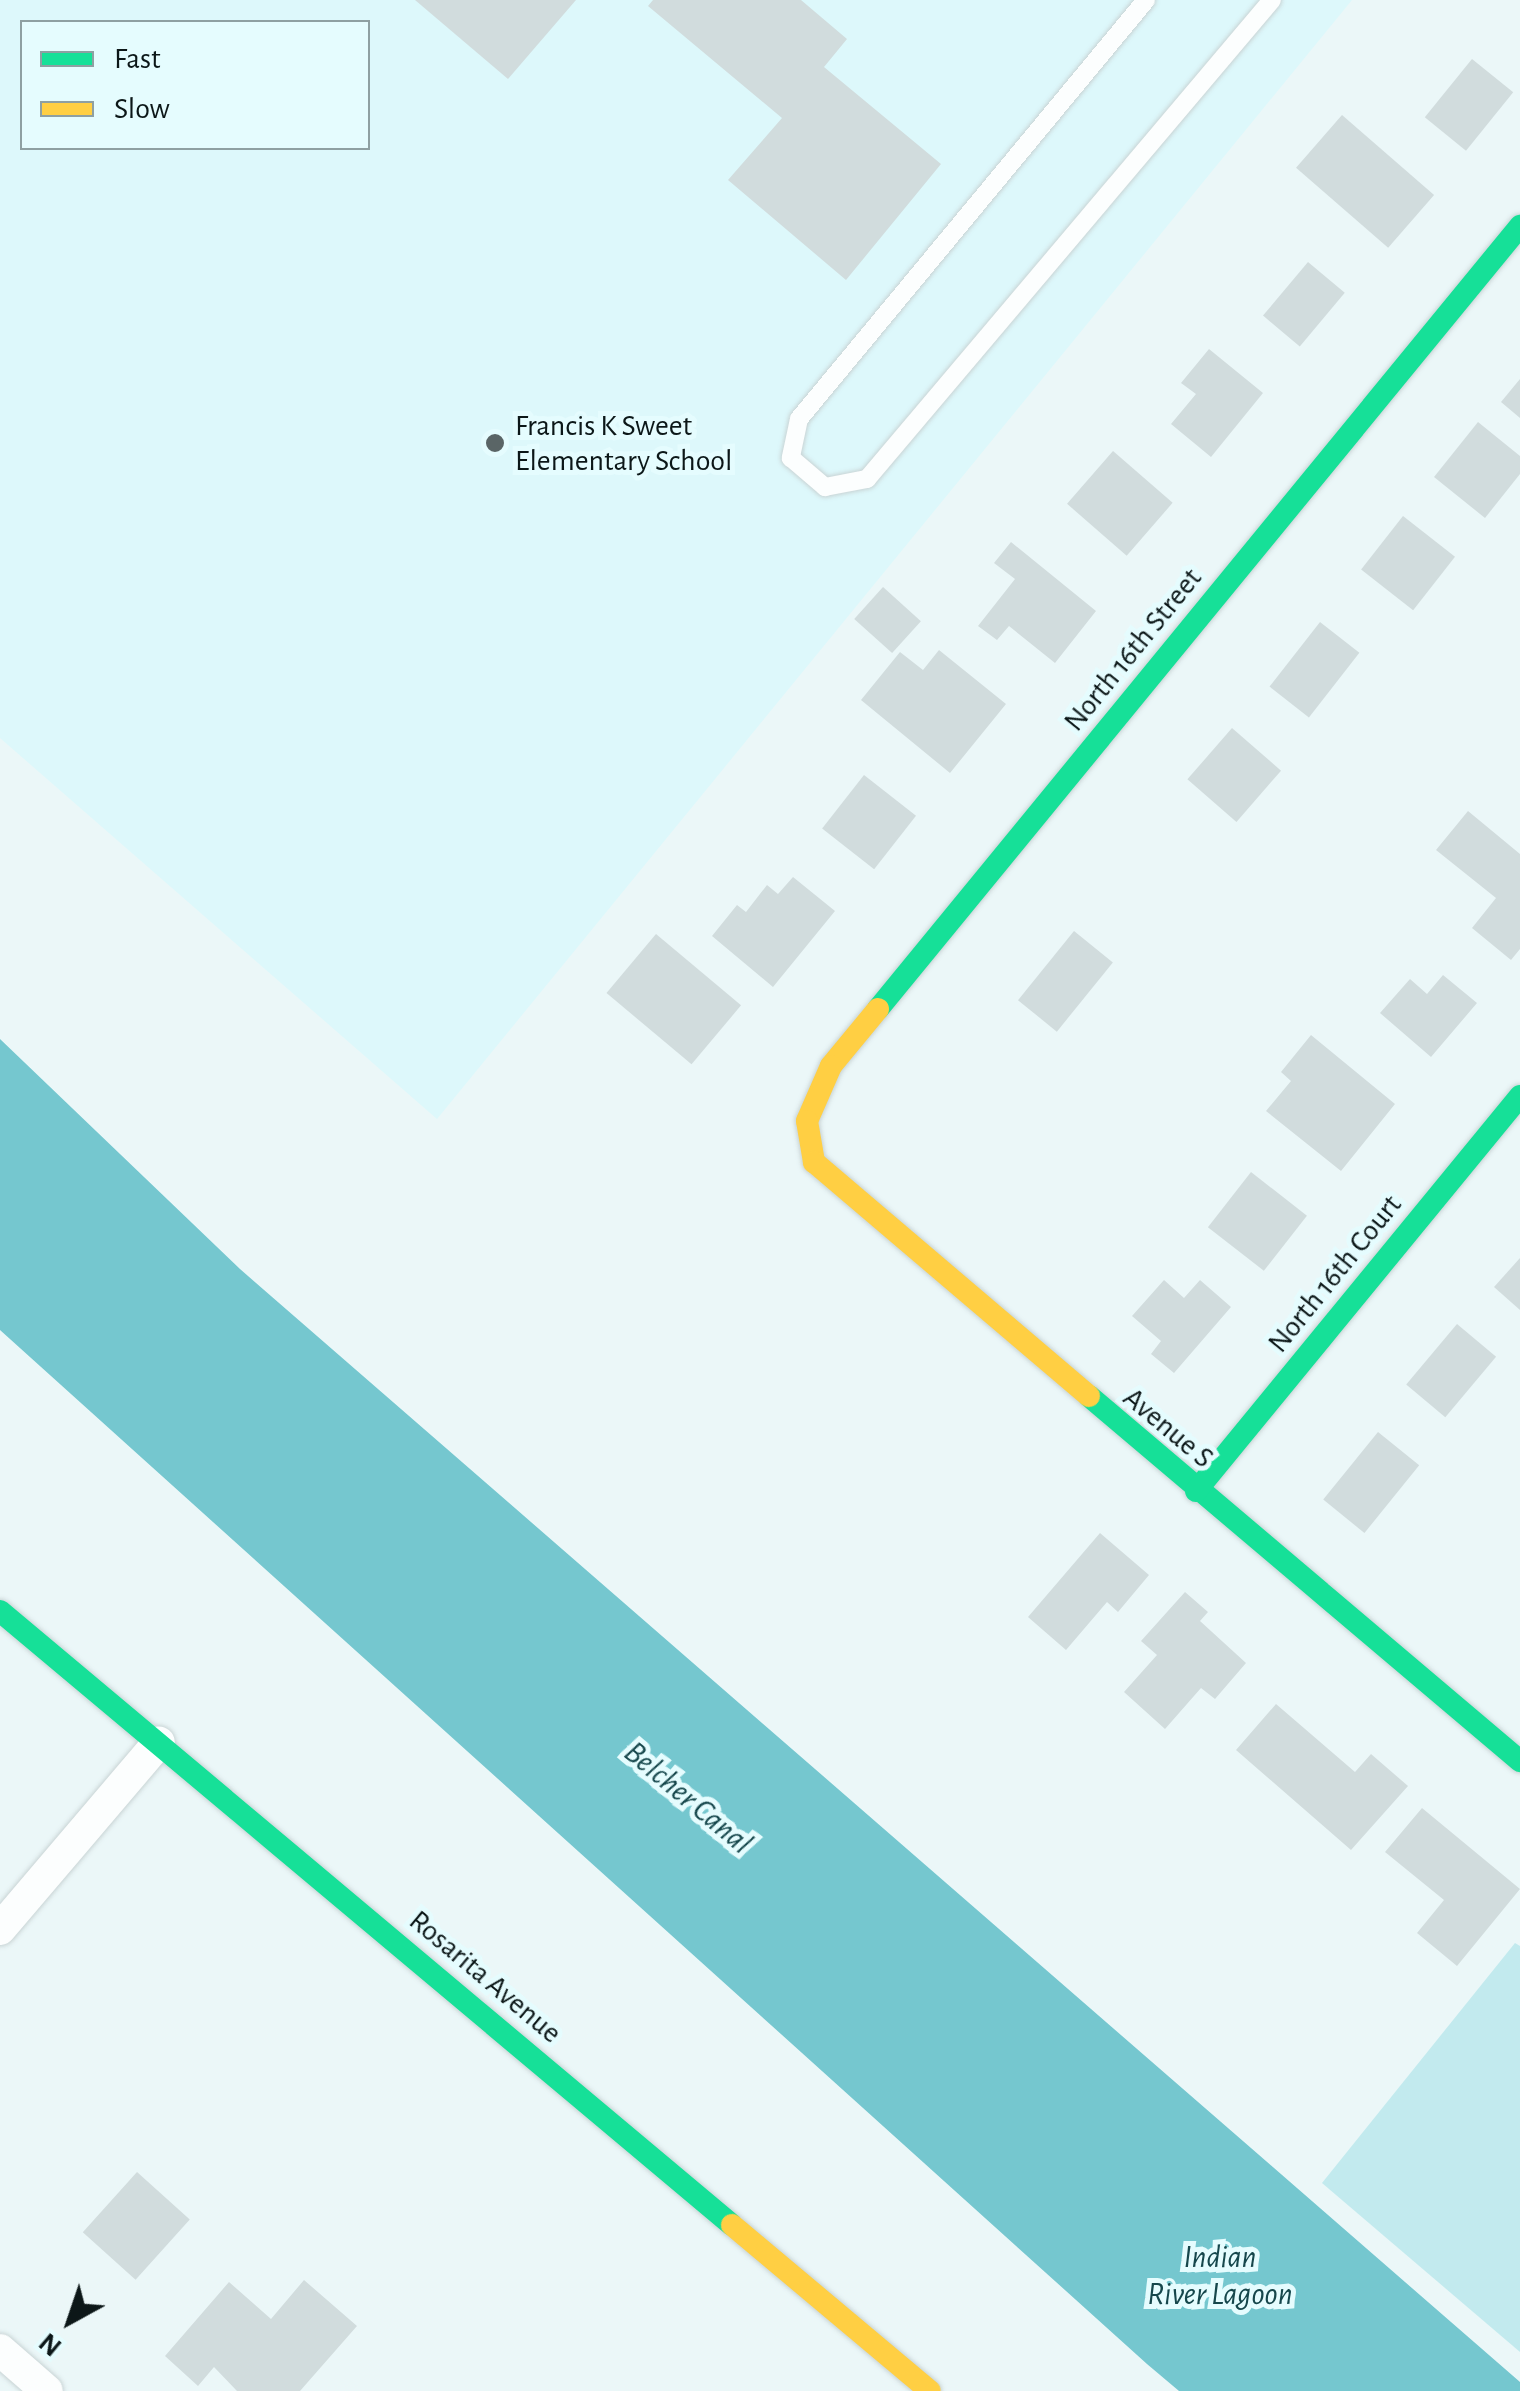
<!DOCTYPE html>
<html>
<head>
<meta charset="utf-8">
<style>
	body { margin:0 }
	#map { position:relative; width:1520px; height:2391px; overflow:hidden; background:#ebf7f8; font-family:"Alegreya Sans",sans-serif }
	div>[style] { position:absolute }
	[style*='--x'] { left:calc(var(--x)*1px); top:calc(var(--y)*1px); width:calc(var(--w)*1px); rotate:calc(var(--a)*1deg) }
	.built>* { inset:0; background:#ddf8fb }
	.green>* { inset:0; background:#c2eaee }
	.water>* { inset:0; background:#75c7cf }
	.building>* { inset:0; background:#d1dcdd; transform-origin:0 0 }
	.roads { filter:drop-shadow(0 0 2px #c9d4d5) drop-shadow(0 0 2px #c9d4d5) }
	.lane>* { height:18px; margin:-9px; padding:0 9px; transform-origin:9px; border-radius:9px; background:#fcfefe }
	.street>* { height:32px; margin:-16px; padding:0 16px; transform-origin:16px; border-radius:16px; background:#fcfefe }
	.fast>* { height:22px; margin:-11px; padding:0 11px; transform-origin:11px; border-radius:11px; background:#16e098 }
	.slow>* { height:22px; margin:-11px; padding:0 11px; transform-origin:11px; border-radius:11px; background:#ffcf43 }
	.dots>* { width:28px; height:28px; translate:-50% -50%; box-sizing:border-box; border:5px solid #e5fcfe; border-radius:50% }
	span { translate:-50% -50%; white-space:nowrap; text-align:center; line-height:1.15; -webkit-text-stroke:10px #e5fcfe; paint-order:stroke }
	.poi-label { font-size:30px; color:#0c1718 }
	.left { translate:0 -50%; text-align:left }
	.street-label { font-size:30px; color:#0c1718 }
	.water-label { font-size:32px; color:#16474c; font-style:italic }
	.legend { position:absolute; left:20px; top:20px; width:350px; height:130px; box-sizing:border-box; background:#e5fcfe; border:2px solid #8ea0a2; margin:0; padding:12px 18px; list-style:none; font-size:30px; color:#0c1718 }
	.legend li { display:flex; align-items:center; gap:20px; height:50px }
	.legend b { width:50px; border:2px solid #8ea0a2 }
	.north { position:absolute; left:20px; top:2271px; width:100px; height:100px; -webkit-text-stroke:8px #e5fcfe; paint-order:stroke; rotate:220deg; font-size:28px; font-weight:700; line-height:40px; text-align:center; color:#0c1718 }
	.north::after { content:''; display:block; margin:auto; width:35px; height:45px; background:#0c1718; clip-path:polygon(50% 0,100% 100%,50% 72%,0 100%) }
</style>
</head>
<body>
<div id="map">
	<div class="built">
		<i style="clip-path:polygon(evenodd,0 0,1352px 0,437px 1119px,0 738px,0 0,22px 22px,368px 22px,368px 148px,22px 148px,22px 22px)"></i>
	</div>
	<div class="green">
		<i style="clip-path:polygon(1515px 1943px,1520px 1946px,1520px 2352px,1322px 2183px)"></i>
	</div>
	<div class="water">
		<i style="clip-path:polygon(0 1039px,240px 1269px,1520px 2382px,1520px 2391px,1179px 2391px,1147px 2364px,0 1330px)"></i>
	</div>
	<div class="building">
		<i style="clip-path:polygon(415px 0,576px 0,508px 79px)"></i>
		<i style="clip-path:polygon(653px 0,801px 0,847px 39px,824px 67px,941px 164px,846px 280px,728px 180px,782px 118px,648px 6px)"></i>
		<i style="left:1472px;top:59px;width:53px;height:75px;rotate:39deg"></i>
		<i style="left:1342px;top:115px;width:122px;height:70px;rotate:41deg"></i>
		<i style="left:1308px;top:262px;width:48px;height:70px;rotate:40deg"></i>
		<i style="clip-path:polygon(1209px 349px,1263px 393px,1211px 457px,1171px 424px,1196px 394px,1181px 383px)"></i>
		<i style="clip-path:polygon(1520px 379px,1520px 418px,1501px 402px)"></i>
		<i style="clip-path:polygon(1478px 422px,1520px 456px,1520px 474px,1485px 518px,1434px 477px)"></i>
		<i style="left:1113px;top:451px;width:79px;height:70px;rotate:41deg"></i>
		<i style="left:1403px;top:516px;width:66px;height:68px;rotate:38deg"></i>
		<i style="clip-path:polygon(1011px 542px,1096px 611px,1055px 663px,1009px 626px,997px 640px,978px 626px,1015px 579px,994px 563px)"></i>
		<i style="left:883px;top:587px;width:51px;height:43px;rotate:42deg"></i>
		<i style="left:1320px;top:622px;width:50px;height:82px;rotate:38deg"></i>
		<i style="clip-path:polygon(939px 650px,1006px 704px,950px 773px,861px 700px,900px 652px,923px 670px)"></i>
		<i style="left:1232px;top:728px;width:65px;height:68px;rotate:41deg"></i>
		<i style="left:864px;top:775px;width:66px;height:68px;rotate:38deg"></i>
		<i style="clip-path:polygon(1468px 811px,1520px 854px,1520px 949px,1511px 960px,1472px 928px,1496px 898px,1436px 850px)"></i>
		<i style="clip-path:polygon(793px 877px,835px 911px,773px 987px,712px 936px,737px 905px,746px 912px,767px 885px,778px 894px)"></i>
		<i style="left:1074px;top:931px;width:50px;height:89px;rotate:39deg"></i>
		<i style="left:656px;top:934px;width:111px;height:77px;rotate:40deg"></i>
		<i style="clip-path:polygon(1443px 975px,1477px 1003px,1431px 1057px,1380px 1013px,1410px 979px,1427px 994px)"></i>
		<i style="clip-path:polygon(1311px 1035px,1395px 1104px,1341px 1171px,1266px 1111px,1291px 1081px,1281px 1072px)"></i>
		<i style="left:1251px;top:1172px;width:71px;height:70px;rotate:38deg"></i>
		<i style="clip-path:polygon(1520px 1258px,1520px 1310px,1494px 1287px)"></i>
		<i style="clip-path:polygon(1164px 1280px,1184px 1298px,1200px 1280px,1231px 1307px,1174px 1373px,1151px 1354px,1161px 1341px,1132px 1316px)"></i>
		<i style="left:1457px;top:1324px;width:51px;height:79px;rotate:40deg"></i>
		<i style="left:1378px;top:1432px;width:53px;height:87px;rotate:39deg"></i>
		<i style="clip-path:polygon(1100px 1533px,1149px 1575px,1118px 1612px,1107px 1602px,1066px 1650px,1028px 1617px)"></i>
		<i style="clip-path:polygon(1185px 1592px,1208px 1612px,1200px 1621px,1246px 1663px,1215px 1699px,1201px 1688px,1165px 1729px,1124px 1692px,1157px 1655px,1141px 1641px)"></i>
		<i style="clip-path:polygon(1276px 1704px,1355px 1772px,1371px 1754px,1408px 1786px,1351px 1850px,1236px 1750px)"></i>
		<i style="clip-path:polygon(1422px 1808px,1520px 1889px,1457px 1966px,1417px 1933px,1444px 1900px,1385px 1852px)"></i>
		<i style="left:137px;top:2172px;width:71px;height:81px;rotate:42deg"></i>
		<i style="clip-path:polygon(304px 2280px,357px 2326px,300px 2391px,237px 2391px,214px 2367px,198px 2386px,165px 2356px,229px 2282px,271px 2319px)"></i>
	</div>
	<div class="roads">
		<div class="lane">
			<i style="--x:1146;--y:0;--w:544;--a:129.63"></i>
			<i style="--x:799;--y:419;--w:40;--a:102"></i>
			<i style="--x:791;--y:458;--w:45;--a:40.5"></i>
			<i style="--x:825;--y:487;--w:43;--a:-10.8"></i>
			<i style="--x:867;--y:479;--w:627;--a:-49.79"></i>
		</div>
		<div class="street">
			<i style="--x:0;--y:1929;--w:245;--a:-49.6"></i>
			<i style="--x:0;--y:2350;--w:62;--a:41.1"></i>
		</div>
		<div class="fast">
			<i style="--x:878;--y:1009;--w:1013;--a:-50.65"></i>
			<i style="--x:1089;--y:1396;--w:565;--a:40.26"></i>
			<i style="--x:1196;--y:1491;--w:511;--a:-50.64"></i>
			<i style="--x:0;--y:1611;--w:955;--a:39.99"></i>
		</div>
		<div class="slow">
			<i style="--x:878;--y:1009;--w:74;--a:129.5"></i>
			<i style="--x:831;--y:1066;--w:60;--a:113.6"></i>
			<i style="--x:807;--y:1121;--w:42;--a:80.3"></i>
			<i style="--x:814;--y:1162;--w:361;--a:40.4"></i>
			<i style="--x:732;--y:2225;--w:258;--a:40"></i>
		</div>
	</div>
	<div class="dots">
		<i style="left:495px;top:443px;background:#5a6566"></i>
	</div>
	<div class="poi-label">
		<span class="left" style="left:515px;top:443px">Francis K Sweet<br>Elementary School</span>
	</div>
	<div class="street-label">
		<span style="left:1133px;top:650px;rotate:-51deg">North 16th Street</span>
		<span style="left:1335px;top:1274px;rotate:-51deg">North 16th Court</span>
		<span style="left:1168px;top:1428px;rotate:40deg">Avenue S</span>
		<span style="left:485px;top:1977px;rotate:40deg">Rosarita Avenue</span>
	</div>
	<div class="water-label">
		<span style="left:688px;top:1798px;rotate:40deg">Belcher Canal</span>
		<span style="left:1220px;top:2276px">Indian<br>River Lagoon</span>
	</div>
	<ul class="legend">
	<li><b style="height:12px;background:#16e098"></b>Fast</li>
	<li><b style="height:12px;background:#ffcf43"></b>Slow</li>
	</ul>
	<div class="north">N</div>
</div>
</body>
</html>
